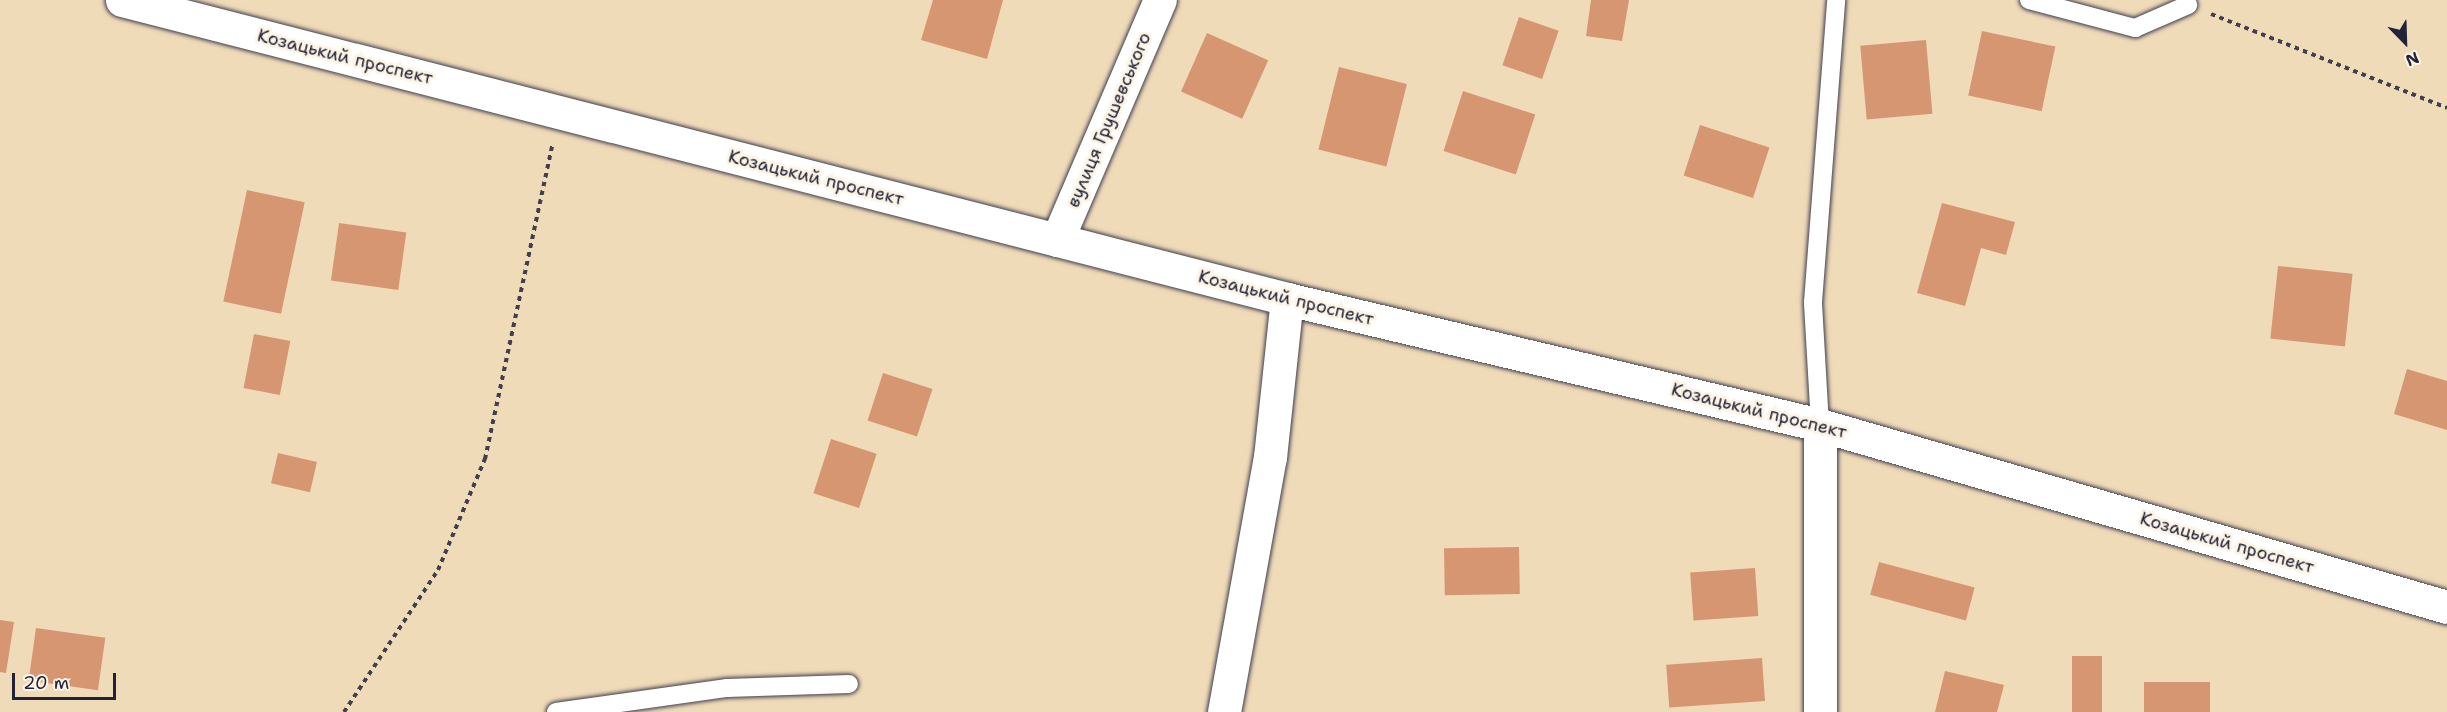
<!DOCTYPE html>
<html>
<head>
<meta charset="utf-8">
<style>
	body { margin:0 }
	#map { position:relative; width:2447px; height:712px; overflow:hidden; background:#f0dbb9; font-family:"Shantell Sans",sans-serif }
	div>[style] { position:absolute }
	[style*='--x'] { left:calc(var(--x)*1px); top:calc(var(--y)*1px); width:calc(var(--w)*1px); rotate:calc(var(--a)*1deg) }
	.building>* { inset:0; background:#d79672; transform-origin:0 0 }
	.path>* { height:4px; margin-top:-2px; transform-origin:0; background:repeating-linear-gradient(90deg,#413e4e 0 4.5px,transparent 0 9px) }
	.roads { filter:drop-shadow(0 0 2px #413e4e) drop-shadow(0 0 2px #413e4e) }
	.service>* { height:18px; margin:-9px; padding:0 9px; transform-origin:9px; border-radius:9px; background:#fff }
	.minor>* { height:33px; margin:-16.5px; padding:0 16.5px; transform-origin:16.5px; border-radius:16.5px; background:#fff }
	span { translate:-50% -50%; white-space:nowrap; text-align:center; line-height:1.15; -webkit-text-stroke:6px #fcf5e5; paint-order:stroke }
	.street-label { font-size:18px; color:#22223b }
	.north { position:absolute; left:2375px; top:12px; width:60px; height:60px; -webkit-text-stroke:4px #fcf5e5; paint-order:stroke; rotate:157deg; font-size:16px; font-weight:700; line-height:24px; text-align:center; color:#22223b }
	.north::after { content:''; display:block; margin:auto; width:21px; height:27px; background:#22223b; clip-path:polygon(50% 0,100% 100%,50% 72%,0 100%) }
	.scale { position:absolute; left:12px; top:673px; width:104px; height:27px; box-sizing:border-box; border:3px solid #22223b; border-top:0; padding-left:8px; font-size:18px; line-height:21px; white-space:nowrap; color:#22223b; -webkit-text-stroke:4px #fcf5e5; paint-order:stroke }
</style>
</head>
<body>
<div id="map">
	<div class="building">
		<i style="clip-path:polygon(933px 0,1003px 0,987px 59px,921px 40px)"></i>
		<i style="clip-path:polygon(1591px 0,1629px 0,1622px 41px,1586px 36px)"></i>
		<i style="left:1519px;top:17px;width:42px;height:51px;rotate:19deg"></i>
		<i style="left:1982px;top:31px;width:75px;height:66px;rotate:12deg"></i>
		<i style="left:1207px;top:33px;width:67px;height:64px;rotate:24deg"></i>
		<i style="left:1926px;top:40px;width:74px;height:66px;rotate:85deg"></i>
		<i style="left:1339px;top:67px;width:70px;height:85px;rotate:14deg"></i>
		<i style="left:1463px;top:91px;width:76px;height:63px;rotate:18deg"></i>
		<i style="left:1700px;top:125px;width:73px;height:53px;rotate:18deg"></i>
		<i style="left:247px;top:190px;width:59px;height:114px;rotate:12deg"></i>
		<i style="clip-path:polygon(1942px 203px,2015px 222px,2006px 255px,1981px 248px,1965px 306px,1917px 293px)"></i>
		<i style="left:339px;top:223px;width:68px;height:58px;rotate:8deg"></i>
		<i style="left:2278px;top:266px;width:75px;height:73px;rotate:6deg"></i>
		<i style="left:254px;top:334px;width:37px;height:55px;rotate:11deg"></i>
		<i style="clip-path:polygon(2407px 369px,2447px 381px,2447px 430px,2394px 414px)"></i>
		<i style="left:883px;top:373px;width:52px;height:50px;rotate:18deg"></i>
		<i style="left:831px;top:439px;width:48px;height:57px;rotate:18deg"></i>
		<i style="left:278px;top:453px;width:40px;height:31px;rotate:13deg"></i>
		<i style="left:1519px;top:547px;width:47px;height:75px;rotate:89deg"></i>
		<i style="left:1879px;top:562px;width:99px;height:34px;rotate:15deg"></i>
		<i style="left:1755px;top:568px;width:48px;height:65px;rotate:86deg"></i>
		<i style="clip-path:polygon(0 620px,14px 622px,6px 673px,0 672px)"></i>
		<i style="left:36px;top:628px;width:70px;height:53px;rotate:8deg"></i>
		<i style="left:2072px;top:656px;width:30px;height:56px"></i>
		<i style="left:1762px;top:658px;width:43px;height:96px;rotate:86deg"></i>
		<i style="clip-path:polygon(1945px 671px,2004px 685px,1997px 712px,1935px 712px)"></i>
		<i style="left:2210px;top:682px;width:30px;height:66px;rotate:90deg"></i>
	</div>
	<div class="path">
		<i style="--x:2211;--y:14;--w:254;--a:21.7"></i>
		<i style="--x:344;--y:712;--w:170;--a:-56.5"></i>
		<i style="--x:438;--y:570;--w:121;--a:-67.1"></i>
		<i style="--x:485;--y:459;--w:320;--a:-77.9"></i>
	</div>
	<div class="roads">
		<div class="service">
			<i style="--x:2029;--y:0;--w:110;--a:14.8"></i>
			<i style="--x:2135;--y:28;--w:58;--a:-23.5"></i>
			<i style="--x:1820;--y:425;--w:123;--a:-93.3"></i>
			<i style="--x:1813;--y:302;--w:303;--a:-85.6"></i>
			<i style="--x:556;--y:712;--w:173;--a:-8"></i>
			<i style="--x:727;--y:688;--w:122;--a:-1.9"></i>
		</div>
		<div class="minor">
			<i style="--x:122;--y:0;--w:1203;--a:14.39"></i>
			<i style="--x:1287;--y:299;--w:548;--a:13.3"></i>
			<i style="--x:1820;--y:425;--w:653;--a:16.19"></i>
			<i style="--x:1057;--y:240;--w:261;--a:-66.8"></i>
			<i style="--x:1224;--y:712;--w:259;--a:-79.8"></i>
			<i style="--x:1270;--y:457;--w:159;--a:-83.9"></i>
			<i style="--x:1820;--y:712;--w:287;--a:-90"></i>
		</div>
	</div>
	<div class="street-label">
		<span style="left:345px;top:57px;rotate:14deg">Козацький проспект</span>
		<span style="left:1109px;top:120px;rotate:-67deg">вулиця Грушевського</span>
		<span style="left:816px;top:178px;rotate:14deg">Козацький проспект</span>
		<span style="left:1286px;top:298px;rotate:14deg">Козацький проспект</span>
		<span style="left:1759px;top:411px;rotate:14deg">Козацький проспект</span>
		<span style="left:2227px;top:543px;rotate:16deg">Козацький проспект</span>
	</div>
	<div class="north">N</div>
	<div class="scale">20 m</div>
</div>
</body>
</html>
